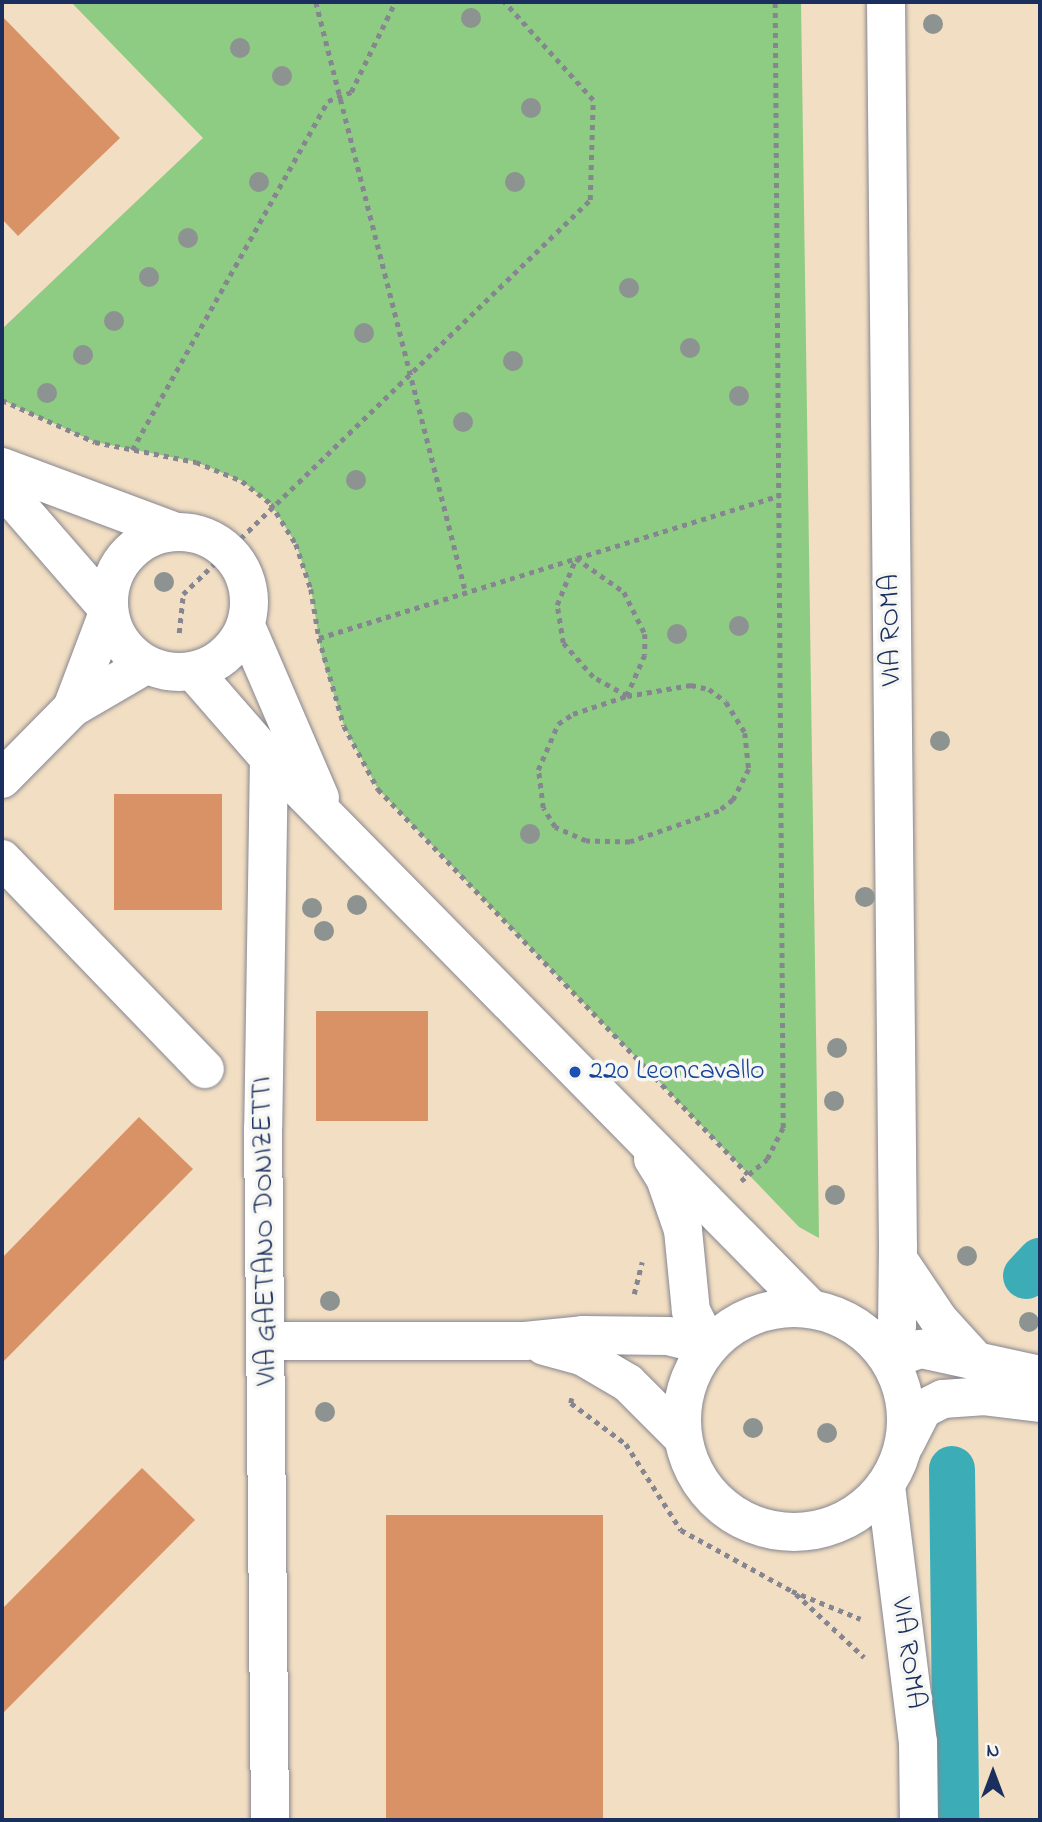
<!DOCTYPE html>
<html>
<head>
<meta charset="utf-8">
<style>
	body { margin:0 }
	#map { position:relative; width:1042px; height:1822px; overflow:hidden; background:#f2dec2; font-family:"Indie Flower",sans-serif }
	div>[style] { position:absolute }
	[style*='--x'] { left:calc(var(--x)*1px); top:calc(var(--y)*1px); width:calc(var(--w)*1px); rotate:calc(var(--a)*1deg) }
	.green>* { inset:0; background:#8dcc82 }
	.canal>* { height:46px; margin:-23px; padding:0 23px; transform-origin:23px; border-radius:23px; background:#3cadb7 }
	.building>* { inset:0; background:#d99266; transform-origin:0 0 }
	.path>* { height:4.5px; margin-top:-2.25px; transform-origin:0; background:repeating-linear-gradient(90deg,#868690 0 5px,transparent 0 10px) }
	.roads { filter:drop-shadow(0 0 2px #868690) drop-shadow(0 0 2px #868690) }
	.minor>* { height:38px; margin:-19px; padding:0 19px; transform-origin:19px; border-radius:19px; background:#fff }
	.minor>.ring { margin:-19px; padding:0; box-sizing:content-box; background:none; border:38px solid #fff; border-radius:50% }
	.trees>* { width:20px; height:20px; margin:-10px; border-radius:50%; background:#8c9390 }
	.dots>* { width:19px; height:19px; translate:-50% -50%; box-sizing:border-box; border:4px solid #f6f6f2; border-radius:50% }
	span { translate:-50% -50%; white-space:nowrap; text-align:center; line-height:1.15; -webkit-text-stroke:7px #f6f6f2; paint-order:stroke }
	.street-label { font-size:28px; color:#1b2f5e }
	.transit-label { font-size:28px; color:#164399 }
	.left { translate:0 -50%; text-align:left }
	.frame { position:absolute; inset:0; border:4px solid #1b2f5e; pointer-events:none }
	.north { position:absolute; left:958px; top:1738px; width:70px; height:70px; -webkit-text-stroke:5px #f6f6f2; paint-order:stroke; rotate:0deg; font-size:19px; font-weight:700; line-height:28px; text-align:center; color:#1b2f5e }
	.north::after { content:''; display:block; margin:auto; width:24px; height:32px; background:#1b2f5e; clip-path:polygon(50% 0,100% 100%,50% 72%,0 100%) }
</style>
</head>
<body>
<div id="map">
	<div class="green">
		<i style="clip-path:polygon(71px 2px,801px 2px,819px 1238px,799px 1227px,378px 789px,344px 726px,322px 657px,311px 589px,296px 544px,271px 504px,242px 481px,196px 462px,95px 442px,2px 400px,2px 329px,203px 138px)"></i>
	</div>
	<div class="canal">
		<i style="--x:1026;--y:1276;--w:21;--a:-47"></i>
		<i style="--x:952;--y:1469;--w:351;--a:89.3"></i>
	</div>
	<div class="building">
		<i style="clip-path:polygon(2px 16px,120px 138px,18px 236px,2px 219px)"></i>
		<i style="left:114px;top:794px;width:108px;height:116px"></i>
		<i style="left:316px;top:1011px;width:112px;height:110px"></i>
		<i style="clip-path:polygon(139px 1117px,193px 1169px,2px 1363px,2px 1258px)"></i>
		<i style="clip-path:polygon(142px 1468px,195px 1520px,2px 1714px,2px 1609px)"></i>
		<i style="left:386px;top:1515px;width:217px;height:305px"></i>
	</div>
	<div class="path">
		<i style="--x:316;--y:2;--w:610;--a:75.76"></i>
		<i style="--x:2;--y:400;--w:102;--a:24.3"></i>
		<i style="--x:95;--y:442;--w:103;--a:11.2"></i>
		<i style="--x:196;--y:462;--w:50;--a:22.4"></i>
		<i style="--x:242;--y:481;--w:37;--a:38"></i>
		<i style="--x:271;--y:504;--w:47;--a:58"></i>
		<i style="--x:296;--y:544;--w:47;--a:71.6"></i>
		<i style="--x:311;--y:589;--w:50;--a:80.7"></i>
		<i style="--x:319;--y:638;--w:91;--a:74.1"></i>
		<i style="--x:344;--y:726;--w:72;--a:61.6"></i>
		<i style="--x:378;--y:789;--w:534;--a:46.14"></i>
		<i style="--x:132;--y:450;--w:400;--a:-60.7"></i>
		<i style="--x:328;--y:101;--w:25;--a:-21"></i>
		<i style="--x:351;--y:92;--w:100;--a:-63.9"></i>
		<i style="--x:576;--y:558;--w:59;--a:35.3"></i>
		<i style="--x:624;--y:592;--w:47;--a:63.4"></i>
		<i style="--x:645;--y:634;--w:21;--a:90"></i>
		<i style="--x:645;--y:655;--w:45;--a:113.7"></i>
		<i style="--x:627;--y:696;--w:39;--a:-151"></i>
		<i style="--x:593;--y:677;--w:45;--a:-131.4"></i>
		<i style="--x:563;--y:643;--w:38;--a:-99"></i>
		<i style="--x:557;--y:605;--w:51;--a:-68"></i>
		<i style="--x:179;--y:633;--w:39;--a:-84"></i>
		<i style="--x:183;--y:594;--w:566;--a:-44.07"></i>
		<i style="--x:590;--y:200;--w:100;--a:-88.3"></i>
		<i style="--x:593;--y:100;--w:132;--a:-132.2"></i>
		<i style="--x:319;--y:638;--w:481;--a:-17.2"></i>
		<i style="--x:691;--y:685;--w:18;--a:13"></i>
		<i style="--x:709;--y:689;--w:21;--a:37"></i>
		<i style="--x:726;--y:702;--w:36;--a:58"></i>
		<i style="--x:745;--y:733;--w:36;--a:84"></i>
		<i style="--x:749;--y:769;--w:35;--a:117"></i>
		<i style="--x:733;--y:800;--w:18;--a:142"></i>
		<i style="--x:719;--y:811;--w:94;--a:160.8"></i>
		<i style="--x:630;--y:842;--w:44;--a:-178.7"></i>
		<i style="--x:586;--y:841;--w:34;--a:-156"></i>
		<i style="--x:555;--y:827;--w:22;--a:-122"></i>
		<i style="--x:543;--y:808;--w:38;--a:-97"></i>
		<i style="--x:538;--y:770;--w:50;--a:-66.5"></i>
		<i style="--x:558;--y:724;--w:18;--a:-34"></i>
		<i style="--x:573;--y:714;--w:57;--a:-18.4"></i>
		<i style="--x:627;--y:696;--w:65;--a:-9.8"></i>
		<i style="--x:741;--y:1181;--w:34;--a:-40"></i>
		<i style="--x:767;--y:1159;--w:35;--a:-63"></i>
		<i style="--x:783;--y:1128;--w:1126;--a:-90.41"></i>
		<i style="--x:634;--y:1294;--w:33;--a:-76"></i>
		<i style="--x:572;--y:1398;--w:5;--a:101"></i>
		<i style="--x:571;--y:1403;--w:69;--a:36.7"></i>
		<i style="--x:626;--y:1444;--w:102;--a:57.4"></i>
		<i style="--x:681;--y:1530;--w:127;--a:28.8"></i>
		<i style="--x:792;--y:1591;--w:74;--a:22.1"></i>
		<i style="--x:796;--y:1594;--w:93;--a:42.8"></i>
	</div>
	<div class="roads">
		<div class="minor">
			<i style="--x:886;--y:2;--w:1244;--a:89.45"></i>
			<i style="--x:898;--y:1246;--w:79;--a:90.7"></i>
			<i style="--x:897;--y:1325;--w:36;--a:101"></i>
			<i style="--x:2;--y:467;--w:183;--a:20.5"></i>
			<i style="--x:2;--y:487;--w:163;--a:49"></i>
			<i class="ring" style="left:109px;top:532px;width:102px;height:102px"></i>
			<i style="--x:246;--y:626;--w:187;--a:66.7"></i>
			<i style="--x:193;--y:671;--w:116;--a:48.9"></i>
			<i style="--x:269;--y:758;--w:773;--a:45.47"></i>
			<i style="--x:72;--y:708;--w:105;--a:-69.3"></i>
			<i style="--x:269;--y:758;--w:369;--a:90.9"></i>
			<i style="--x:263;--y:1127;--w:693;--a:89.42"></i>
			<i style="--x:2;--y:779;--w:100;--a:-45.4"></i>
			<i style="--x:72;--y:708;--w:86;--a:-30.2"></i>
			<i style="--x:2;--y:859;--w:292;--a:46"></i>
			<i style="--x:653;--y:1159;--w:22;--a:58"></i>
			<i style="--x:665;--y:1178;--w:55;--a:70.9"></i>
			<i style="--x:683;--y:1230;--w:81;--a:84.4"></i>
			<i style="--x:691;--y:1311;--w:39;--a:63"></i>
			<i style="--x:898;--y:1259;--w:73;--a:56.1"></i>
			<i style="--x:939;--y:1320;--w:61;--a:47.7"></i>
			<i class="ring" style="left:682px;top:1308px;width:186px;height:186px"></i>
			<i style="--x:267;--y:1341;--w:258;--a:0"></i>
			<i style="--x:525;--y:1341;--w:58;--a:-5.9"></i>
			<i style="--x:583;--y:1335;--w:85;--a:0.7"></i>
			<i style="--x:668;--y:1336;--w:42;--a:13.7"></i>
			<i style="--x:544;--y:1346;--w:39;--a:15"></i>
			<i style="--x:582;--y:1356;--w:53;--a:30.4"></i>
			<i style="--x:628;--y:1383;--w:75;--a:45"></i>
			<i style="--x:890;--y:1360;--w:33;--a:-20"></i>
			<i style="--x:921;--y:1349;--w:122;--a:12.3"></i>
			<i style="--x:905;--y:1444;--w:39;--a:-63"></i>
			<i style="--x:923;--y:1409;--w:22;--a:-27"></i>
			<i style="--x:943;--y:1399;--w:39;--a:-4"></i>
			<i style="--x:982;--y:1396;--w:58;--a:6.9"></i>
			<i style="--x:886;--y:1486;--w:258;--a:82.9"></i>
			<i style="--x:918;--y:1742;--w:78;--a:89.3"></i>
		</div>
	</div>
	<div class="trees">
		<i style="left:471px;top:18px"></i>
		<i style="left:933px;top:24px"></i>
		<i style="left:240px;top:48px"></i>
		<i style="left:282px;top:76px"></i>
		<i style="left:531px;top:108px"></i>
		<i style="left:259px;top:182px"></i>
		<i style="left:515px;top:182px"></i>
		<i style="left:188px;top:238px"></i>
		<i style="left:149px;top:277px"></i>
		<i style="left:629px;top:288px"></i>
		<i style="left:114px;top:321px"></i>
		<i style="left:364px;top:333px"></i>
		<i style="left:690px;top:348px"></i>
		<i style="left:83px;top:355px"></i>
		<i style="left:513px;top:361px"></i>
		<i style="left:47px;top:393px"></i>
		<i style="left:739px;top:396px"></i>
		<i style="left:463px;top:422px"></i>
		<i style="left:356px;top:480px"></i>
		<i style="left:164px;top:582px"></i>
		<i style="left:739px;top:626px"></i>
		<i style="left:677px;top:634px"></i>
		<i style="left:940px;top:741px"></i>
		<i style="left:530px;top:834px"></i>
		<i style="left:865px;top:897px"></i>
		<i style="left:357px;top:905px"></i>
		<i style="left:312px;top:908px"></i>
		<i style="left:324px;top:931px"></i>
		<i style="left:837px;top:1048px"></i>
		<i style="left:834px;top:1101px"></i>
		<i style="left:835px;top:1195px"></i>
		<i style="left:967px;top:1256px"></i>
		<i style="left:330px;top:1301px"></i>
		<i style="left:1029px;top:1322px"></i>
		<i style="left:325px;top:1412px"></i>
		<i style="left:753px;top:1428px"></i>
		<i style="left:827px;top:1433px"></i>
	</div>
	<div class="dots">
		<i style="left:575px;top:1072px;background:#1a4fb4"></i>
	</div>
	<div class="street-label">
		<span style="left:892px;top:630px;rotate:-91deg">VIA ROMA</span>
		<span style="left:266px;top:1231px;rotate:-91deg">VIA GAETANO DONIZETTI</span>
		<span style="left:907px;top:1653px;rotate:82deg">VIA ROMA</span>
	</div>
	<div class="transit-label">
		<span class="left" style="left:589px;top:1072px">220 Leoncavallo</span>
	</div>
	<div class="frame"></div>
	<div class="north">N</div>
</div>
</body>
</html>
